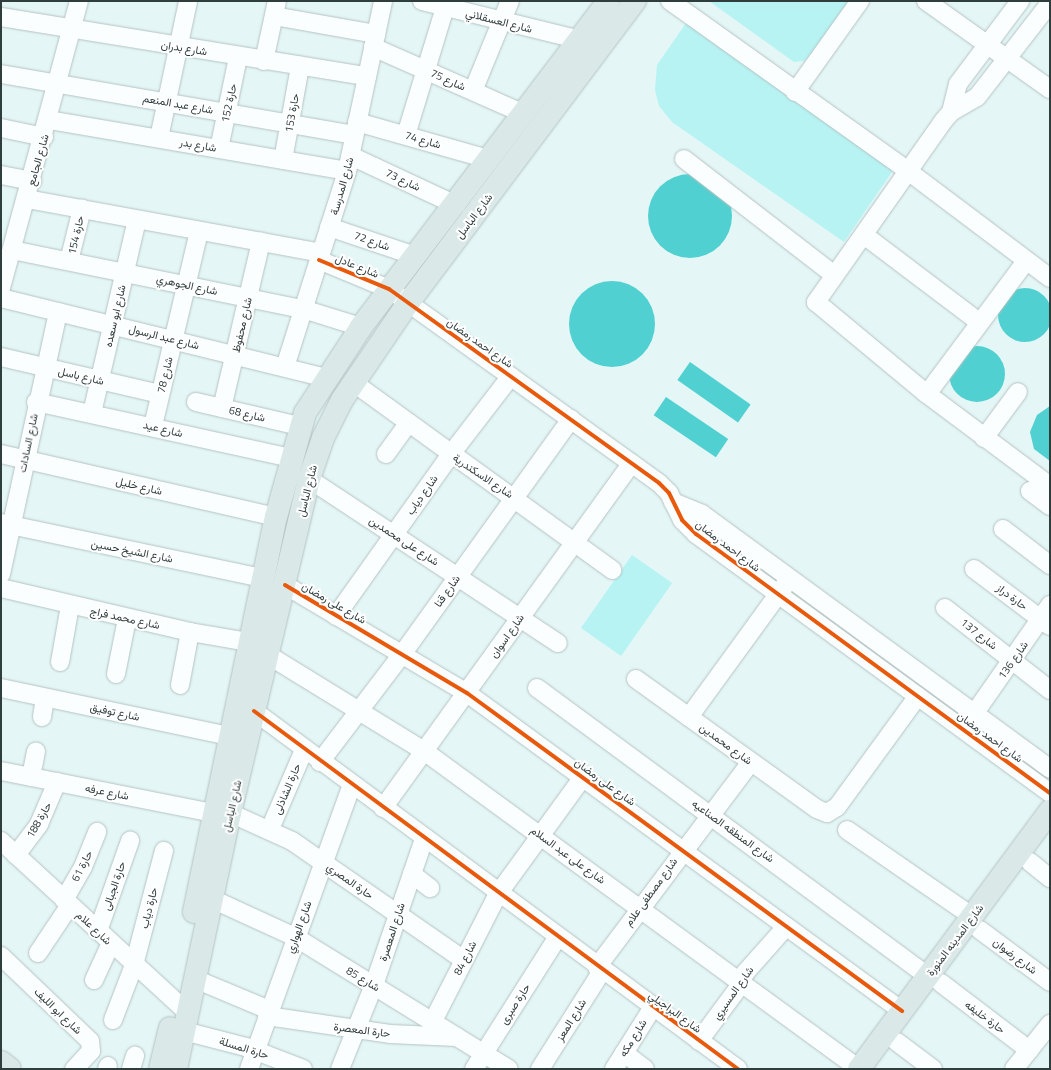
<!DOCTYPE html>
<html>
<head>
<meta charset="utf-8">
<style>
	body { margin:0 }
	#map { position:relative; width:1051px; height:1070px; overflow:hidden; background:#e4f6f6; font-family:"Titillium Web",Vazirmatn,sans-serif }
	div>[style] { position:absolute }
	[style*='--x'] { left:calc(var(--x)*1px); top:calc(var(--y)*1px); width:calc(var(--w)*1px); rotate:calc(var(--a)*1deg) }
	.green>* { inset:0; background:#b7f3f3; transform-origin:0 0 }
	.water>* { inset:0; background:#50d0d0; transform-origin:0 0 }
	.round { border-radius:50% }
	.roads { filter:drop-shadow(0 0 1px #b5c2c2) drop-shadow(0 0 1px #b5c2c2) }
	.minor>* { height:18px; margin:-9px; padding:0 9px; transform-origin:9px; border-radius:9px; background:#fbfefe }
	.major>* { height:22px; margin:-11px; padding:0 11px; transform-origin:11px; border-radius:11px; background:#dae8e8 }
	.cycleway>* { height:4px; margin:-2px; padding:0 2px; transform-origin:2px; border-radius:2px; background:#e8590c }
	span { translate:-50% -50%; white-space:nowrap; text-align:center; line-height:1.15; -webkit-text-stroke:4px #fff; paint-order:stroke }
	.street-label { font-size:11px; color:#303d3d }
	.frame { position:absolute; inset:0; border:2px solid #303d3d; pointer-events:none }
</style>
</head>
<body>
<div id="map">
	<div class="green">
		<i style="clip-path:polygon(709px 1px,851px 1px,813px 52px,804px 61px,794px 62px)"></i>
		<i style="clip-path:polygon(691px 16px,896px 166px,844px 242px,672px 122px,659px 106px,655px 90px,657px 65px)"></i>
		<i style="left:632px;top:555px;width:49px;height:89px;rotate:35deg"></i>
	</div>
	<div class="water">
		<i class="round" style="left:648px;top:174px;width:84px;height:84px"></i>
		<i class="round" style="left:569px;top:281px;width:86px;height:86px"></i>
		<i class="round" style="left:998px;top:288px;width:54px;height:54px"></i>
		<i class="round" style="left:949px;top:346px;width:56px;height:56px"></i>
		<i style="left:690px;top:362px;width:74px;height:22px;rotate:35deg"></i>
		<i style="left:666px;top:397px;width:75px;height:22px;rotate:34deg"></i>
		<i style="clip-path:polygon(1050px 406px,1050px 461px,1034px 449px,1030px 432px,1037px 415px)"></i>
	</div>
	<div class="roads">
		<div class="minor">
			<i style="--x:422;--y:1;--w:160;--a:13.8"></i>
			<i style="--x:670;--y:1;--w:292;--a:35.5"></i>
			<i style="--x:908;--y:171;--w:178;--a:37"></i>
			<i style="--x:926;--y:1;--w:152;--a:35.4"></i>
			<i style="--x:1050;--y:3;--w:119;--a:127.8"></i>
			<i style="--x:977;--y:97;--w:30;--a:150"></i>
			<i style="--x:951;--y:112;--w:11;--a:131"></i>
			<i style="--x:944;--y:120;--w:223;--a:125.1"></i>
			<i style="--x:816;--y:302;--w:144;--a:39.7"></i>
			<i style="--x:927;--y:394;--w:154;--a:36.8"></i>
			<i style="--x:274;--y:16;--w:104;--a:10"></i>
			<i style="--x:1;--y:17;--w:371;--a:9.2"></i>
			<i style="--x:373;--y:47;--w:163;--a:23.9"></i>
			<i style="--x:264;--y:61;--w:61;--a:-77.8"></i>
			<i style="--x:1;--y:74;--w:358;--a:9.8"></i>
			<i style="--x:473;--y:91;--w:97;--a:-67.7"></i>
			<i style="--x:795;--y:92;--w:112;--a:-54.5"></i>
			<i style="--x:951;--y:112;--w:29;--a:-76"></i>
			<i style="--x:958;--y:84;--w:104;--a:-53.2"></i>
			<i style="--x:49;--y:120;--w:302;--a:9.7"></i>
			<i style="--x:357;--y:122;--w:136;--a:15.8"></i>
			<i style="--x:1;--y:128;--w:44;--a:11.8"></i>
			<i style="--x:406;--y:135;--w:140;--a:-73"></i>
			<i style="--x:159;--y:138;--w:140;--a:-78"></i>
			<i style="--x:219;--y:149;--w:94;--a:-78.3"></i>
			<i style="--x:351;--y:156;--w:116;--a:25"></i>
			<i style="--x:684;--y:159;--w:188;--a:37.7"></i>
			<i style="--x:283;--y:160;--w:96;--a:-79.7"></i>
			<i style="--x:1;--y:175;--w:32;--a:11"></i>
			<i style="--x:27;--y:199;--w:299;--a:10.4"></i>
			<i style="--x:329;--y:227;--w:91;--a:18.6"></i>
			<i style="--x:864;--y:235;--w:144;--a:37.1"></i>
			<i style="--x:12;--y:250;--w:297;--a:11.5"></i>
			<i style="--x:303;--y:309;--w:61;--a:17.2"></i>
			<i style="--x:319;--y:260;--w:76;--a:22.5"></i>
			<i style="--x:389;--y:289;--w:332;--a:35.7"></i>
			<i style="--x:659;--y:483;--w:14;--a:45"></i>
			<i style="--x:669;--y:493;--w:30;--a:64"></i>
			<i style="--x:682;--y:520;--w:20;--a:45"></i>
			<i style="--x:696;--y:534;--w:439;--a:36.2"></i>
			<i style="--x:69;--y:261;--w:54;--a:-76"></i>
			<i style="--x:1;--y:288;--w:297;--a:-74.8"></i>
			<i style="--x:1;--y:298;--w:335;--a:13.8"></i>
			<i style="--x:1;--y:357;--w:163;--a:13.1"></i>
			<i style="--x:285;--y:367;--w:206;--a:-72.4"></i>
			<i style="--x:347;--y:171;--w:174;--a:-78"></i>
			<i style="--x:354;--y:383;--w:319;--a:35.9"></i>
			<i style="--x:927;--y:394;--w:166;--a:-53.3"></i>
			<i style="--x:36;--y:402;--w:260;--a:12.4"></i>
			<i style="--x:196;--y:402;--w:106;--a:13.1"></i>
			<i style="--x:222;--y:408;--w:171;--a:-76.8"></i>
			<i style="--x:92;--y:413;--w:198;--a:-76.9"></i>
			<i style="--x:153;--y:426;--w:200;--a:-76.7"></i>
			<i style="--x:984;--y:438;--w:57;--a:-53.5"></i>
			<i style="--x:1;--y:454;--w:282;--a:12.9"></i>
			<i style="--x:386;--y:454;--w:37;--a:-54"></i>
			<i style="--x:309;--y:479;--w:298;--a:33.4"></i>
			<i style="--x:1030;--y:491;--w:25;--a:37"></i>
			<i style="--x:673;--y:502;--w:31;--a:22"></i>
			<i style="--x:702;--y:514;--w:431;--a:36.2"></i>
			<i style="--x:1;--y:523;--w:268;--a:11.9"></i>
			<i style="--x:1003;--y:529;--w:59;--a:37.5"></i>
			<i style="--x:974;--y:569;--w:95;--a:36.9"></i>
			<i style="--x:1;--y:574;--w:268;--a:-77.7"></i>
			<i style="--x:285;--y:585;--w:212;--a:30.7"></i>
			<i style="--x:467;--y:693;--w:539;--a:36.17"></i>
			<i style="--x:1;--y:588;--w:194;--a:13.1"></i>
			<i style="--x:190;--y:632;--w:60;--a:9.6"></i>
			<i style="--x:945;--y:608;--w:133;--a:38"></i>
			<i style="--x:336;--y:616;--w:199;--a:-54.6"></i>
			<i style="--x:451;--y:454;--w:98;--a:-52.4"></i>
			<i style="--x:268;--y:655;--w:183;--a:31.6"></i>
			<i style="--x:424;--y:751;--w:539;--a:36.17"></i>
			<i style="--x:60;--y:662;--w:57;--a:-79.9"></i>
			<i style="--x:116;--y:674;--w:56;--a:-78.7"></i>
			<i style="--x:636;--y:679;--w:223;--a:35.7"></i>
			<i style="--x:817;--y:809;--w:11;--a:22"></i>
			<i style="--x:827;--y:813;--w:12;--a:-31"></i>
			<i style="--x:837;--y:807;--w:137;--a:-53.9"></i>
			<i style="--x:180;--y:685;--w:54;--a:-79.3"></i>
			<i style="--x:1;--y:688;--w:233;--a:11.9"></i>
			<i style="--x:537;--y:688;--w:486;--a:36.4"></i>
			<i style="--x:254;--y:711;--w:602;--a:36.49"></i>
			<i style="--x:974;--y:714;--w:133;--a:-55.1"></i>
			<i style="--x:42;--y:717;--w:19;--a:-81"></i>
			<i style="--x:689;--y:717;--w:163;--a:-54"></i>
			<i style="--x:320;--y:762;--w:137;--a:-52.7"></i>
			<i style="--x:403;--y:653;--w:288;--a:-54.3"></i>
			<i style="--x:1;--y:771;--w:216;--a:11.2"></i>
			<i style="--x:31;--y:777;--w:26;--a:-79"></i>
			<i style="--x:383;--y:808;--w:425;--a:-54.2"></i>
			<i style="--x:230;--y:813;--w:68;--a:24.3"></i>
			<i style="--x:292;--y:841;--w:209;--a:34.7"></i>
			<i style="--x:270;--y:829;--w:86;--a:-66.7"></i>
			<i style="--x:847;--y:830;--w:153;--a:34.6"></i>
			<i style="--x:1;--y:841;--w:254;--a:42.6"></i>
			<i style="--x:16;--y:855;--w:39;--a:-53"></i>
			<i style="--x:39;--y:824;--w:46;--a:-66.8"></i>
			<i style="--x:1030;--y:862;--w:26;--a:39"></i>
			<i style="--x:412;--y:874;--w:23;--a:38"></i>
			<i style="--x:212;--y:899;--w:91;--a:24.6"></i>
			<i style="--x:295;--y:937;--w:251;--a:31.7"></i>
			<i style="--x:64;--y:900;--w:38;--a:-60"></i>
			<i style="--x:83;--y:867;--w:38;--a:-68"></i>
			<i style="--x:980;--y:930;--w:87;--a:36.6"></i>
			<i style="--x:98;--y:931;--w:96;--a:-70.4"></i>
			<i style="--x:38;--y:953;--w:58;--a:-56.3"></i>
			<i style="--x:1;--y:956;--w:123;--a:43.7"></i>
			<i style="--x:90;--y:1041;--w:10;--a:84"></i>
			<i style="--x:91;--y:1051;--w:25;--a:133"></i>
			<i style="--x:597;--y:967;--w:256;--a:-53.1"></i>
			<i style="--x:195;--y:979;--w:80;--a:22.7"></i>
			<i style="--x:94;--y:980;--w:41;--a:-65.3"></i>
			<i style="--x:941;--y:983;--w:111;--a:37.3"></i>
			<i style="--x:267;--y:1016;--w:124;--a:8.3"></i>
			<i style="--x:390;--y:1034;--w:67;--a:2.6"></i>
			<i style="--x:113;--y:1020;--w:59;--a:-69.1"></i>
			<i style="--x:134;--y:965;--w:118;--a:-75.3"></i>
			<i style="--x:433;--y:1021;--w:143;--a:-62.9"></i>
			<i style="--x:498;--y:894;--w:145;--a:-54"></i>
			<i style="--x:184;--y:1031;--w:64;--a:14.5"></i>
			<i style="--x:246;--y:1047;--w:61;--a:21.1"></i>
			<i style="--x:699;--y:1041;--w:67;--a:-53.5"></i>
			<i style="--x:739;--y:987;--w:15;--a:-67"></i>
			<i style="--x:745;--y:973;--w:60;--a:-48.4"></i>
			<i style="--x:897;--y:1042;--w:45;--a:36.9"></i>
			<i style="--x:624;--y:1053;--w:26;--a:37"></i>
			<i style="--x:107;--y:1069;--w:3;--a:-72"></i>
			<i style="--x:131;--y:1069;--w:14;--a:-73"></i>
			<i style="--x:249;--y:1069;--w:302;--a:-70.1"></i>
			<i style="--x:340;--y:1069;--w:91;--a:-68"></i>
			<i style="--x:374;--y:985;--w:154;--a:-71.1"></i>
			<i style="--x:474;--y:1069;--w:155;--a:-57.6"></i>
			<i style="--x:540;--y:1069;--w:116;--a:-57.7"></i>
			<i style="--x:614;--y:1069;--w:73;--a:-57.8"></i>
			<i style="--x:1014;--y:1069;--w:58;--a:-51.3"></i>
		</div>
		<div class="major">
			<i style="--x:194;--y:912;--w:403;--a:-78.3"></i>
			<i style="--x:276;--y:517;--w:108;--a:-74.4"></i>
			<i style="--x:305;--y:413;--w:103;--a:-56.9"></i>
			<i style="--x:361;--y:327;--w:409;--a:-52.8"></i>
			<i style="--x:1;--y:1062;--w:11;--a:38"></i>
			<i style="--x:160;--y:1069;--w:42;--a:-76.3"></i>
			<i style="--x:176;--y:1069;--w:262;--a:-78.1"></i>
			<i style="--x:230;--y:813;--w:343;--a:-76.7"></i>
			<i style="--x:309;--y:479;--w:43;--a:-71.1"></i>
			<i style="--x:323;--y:438;--w:42;--a:-63.4"></i>
			<i style="--x:342;--y:400;--w:117;--a:-55.8"></i>
			<i style="--x:408;--y:303;--w:378;--a:-53.1"></i>
			<i style="--x:859;--y:1069;--w:321;--a:-53.5"></i>
		</div>
	</div>
	<div class="cycleway">
		<i style="--x:319;--y:260;--w:76;--a:22.5"></i>
		<i style="--x:389;--y:289;--w:332;--a:35.7"></i>
		<i style="--x:659;--y:483;--w:14;--a:45"></i>
		<i style="--x:669;--y:493;--w:30;--a:64"></i>
		<i style="--x:682;--y:520;--w:20;--a:45"></i>
		<i style="--x:696;--y:534;--w:439;--a:36.2"></i>
		<i style="--x:285;--y:585;--w:212;--a:30.7"></i>
		<i style="--x:467;--y:693;--w:539;--a:36.17"></i>
		<i style="--x:254;--y:711;--w:602;--a:36.49"></i>
	</div>
	<div class="street-label">
		<span style="left:499px;top:21px;rotate:14deg">شارع العسقلاني</span>
		<span style="left:184px;top:48px;rotate:9deg">شارع بدران</span>
		<span style="left:448px;top:80px;rotate:24deg">شارع 75</span>
		<span style="left:229px;top:103px;rotate:-78deg">حارة 152</span>
		<span style="left:178px;top:104px;rotate:10deg">شارع عبد المنعم</span>
		<span style="left:292px;top:113px;rotate:-80deg">حارة 153</span>
		<span style="left:423px;top:140px;rotate:16deg">شارع 74</span>
		<span style="left:198px;top:145px;rotate:10deg">شارع بدر</span>
		<span style="left:38px;top:160px;rotate:-74deg">شارع الجامع</span>
		<span style="left:403px;top:180px;rotate:25deg">شارع 73</span>
		<span style="left:342px;top:186px;rotate:-74deg">شارع المدرسة</span>
		<span style="left:474px;top:216px;rotate:-53deg">شارع الباسل</span>
		<span style="left:76px;top:235px;rotate:-77deg">حارة 154</span>
		<span style="left:372px;top:241px;rotate:19deg">شارع 72</span>
		<span style="left:357px;top:266px;rotate:22deg">شارع عادل</span>
		<span style="left:187px;top:285px;rotate:12deg">شارع الجوهري</span>
		<span style="left:115px;top:316px;rotate:-77deg">شارع ابو سعده</span>
		<span style="left:242px;top:325px;rotate:-77deg">شارع محفوظ</span>
		<span style="left:164px;top:337px;rotate:14deg">شارع عبد الرسول</span>
		<span style="left:480px;top:343px;rotate:35deg">شارع احمد رمضان</span>
		<span style="left:165px;top:375px;rotate:-77deg">شارع 78</span>
		<span style="left:81px;top:376px;rotate:13deg">شارع باسل</span>
		<span style="left:247px;top:414px;rotate:13deg">شارع 68</span>
		<span style="left:163px;top:429px;rotate:13deg">شارع عيد</span>
		<span style="left:28px;top:443px;rotate:-78deg">شارع السادات</span>
		<span style="left:483px;top:476px;rotate:34deg">شارع الاسكندرية</span>
		<span style="left:139px;top:486px;rotate:13deg">شارع خليل</span>
		<span style="left:307px;top:491px;rotate:-76deg">شارع الباسل</span>
		<span style="left:422px;top:495px;rotate:-55deg">شارع دياب</span>
		<span style="left:404px;top:541px;rotate:33deg">شارع على محمدين</span>
		<span style="left:728px;top:546px;rotate:37deg">شارع احمد رمضان</span>
		<span style="left:132px;top:551px;rotate:11deg">شارع الشيخ حسين</span>
		<span style="left:447px;top:591px;rotate:-55deg">شارع قنا</span>
		<span style="left:1012px;top:597px;rotate:37deg">حارة دراز</span>
		<span style="left:334px;top:603px;rotate:30deg">شارع على رمضان</span>
		<span style="left:125px;top:618px;rotate:12deg">شارع محمد فراج</span>
		<span style="left:979px;top:634px;rotate:38deg">شارع 137</span>
		<span style="left:507px;top:636px;rotate:-55deg">شارع اسوان</span>
		<span style="left:1013px;top:660px;rotate:-55deg">شارع 136</span>
		<span style="left:115px;top:712px;rotate:12deg">شارع توفيق</span>
		<span style="left:990px;top:737px;rotate:36deg">شارع احمد رمضان</span>
		<span style="left:726px;top:744px;rotate:36deg">شارع محمدين</span>
		<span style="left:605px;top:782px;rotate:36deg">شارع على رمضان</span>
		<span style="left:287px;top:789px;rotate:-67deg">حارة الشاذلى</span>
		<span style="left:107px;top:792px;rotate:11deg">شارع عرفه</span>
		<span style="left:232px;top:806px;rotate:-77deg">شارع الباسل</span>
		<span style="left:39px;top:820px;rotate:-60deg">حارة 188</span>
		<span style="left:733px;top:831px;rotate:36deg">شارع المنطقه الصناعيه</span>
		<span style="left:568px;top:855px;rotate:36deg">شارع على عبد السلام</span>
		<span style="left:82px;top:866px;rotate:-63deg">حارة 61</span>
		<span style="left:350px;top:881px;rotate:35deg">حارة المصري</span>
		<span style="left:114px;top:886px;rotate:-71deg">حارة الجبالى</span>
		<span style="left:651px;top:892px;rotate:-54deg">شارع مصطفى علام</span>
		<span style="left:149px;top:908px;rotate:-76deg">حارة دياب</span>
		<span style="left:299px;top:927px;rotate:-70deg">شارع الهواري</span>
		<span style="left:94px;top:928px;rotate:43deg">شارع علام</span>
		<span style="left:392px;top:932px;rotate:-72deg">شارع المعصرة</span>
		<span style="left:955px;top:940px;rotate:-53deg">شارع المدينه المنورة</span>
		<span style="left:1015px;top:956px;rotate:37deg">شارع رضوان</span>
		<span style="left:465px;top:958px;rotate:-63deg">شارع 84</span>
		<span style="left:363px;top:979px;rotate:31deg">شارع 85</span>
		<span style="left:733px;top:993px;rotate:-55deg">شارع المسيري</span>
		<span style="left:515px;top:1004px;rotate:-57deg">حارة صبرى</span>
		<span style="left:58px;top:1011px;rotate:44deg">شارع ابو الليف</span>
		<span style="left:675px;top:1012px;rotate:36deg">شارع البراجيلي</span>
		<span style="left:985px;top:1017px;rotate:37deg">حارة خليفه</span>
		<span style="left:571px;top:1020px;rotate:-58deg">شارع المعز</span>
		<span style="left:362px;top:1030px;rotate:7deg">حارة المعصرة</span>
		<span style="left:633px;top:1038px;rotate:-58deg">شارع مكه</span>
		<span style="left:244px;top:1048px;rotate:17deg">حارة المسلة</span>
	</div>
	<div class="frame"></div>
</div>
</body>
</html>
